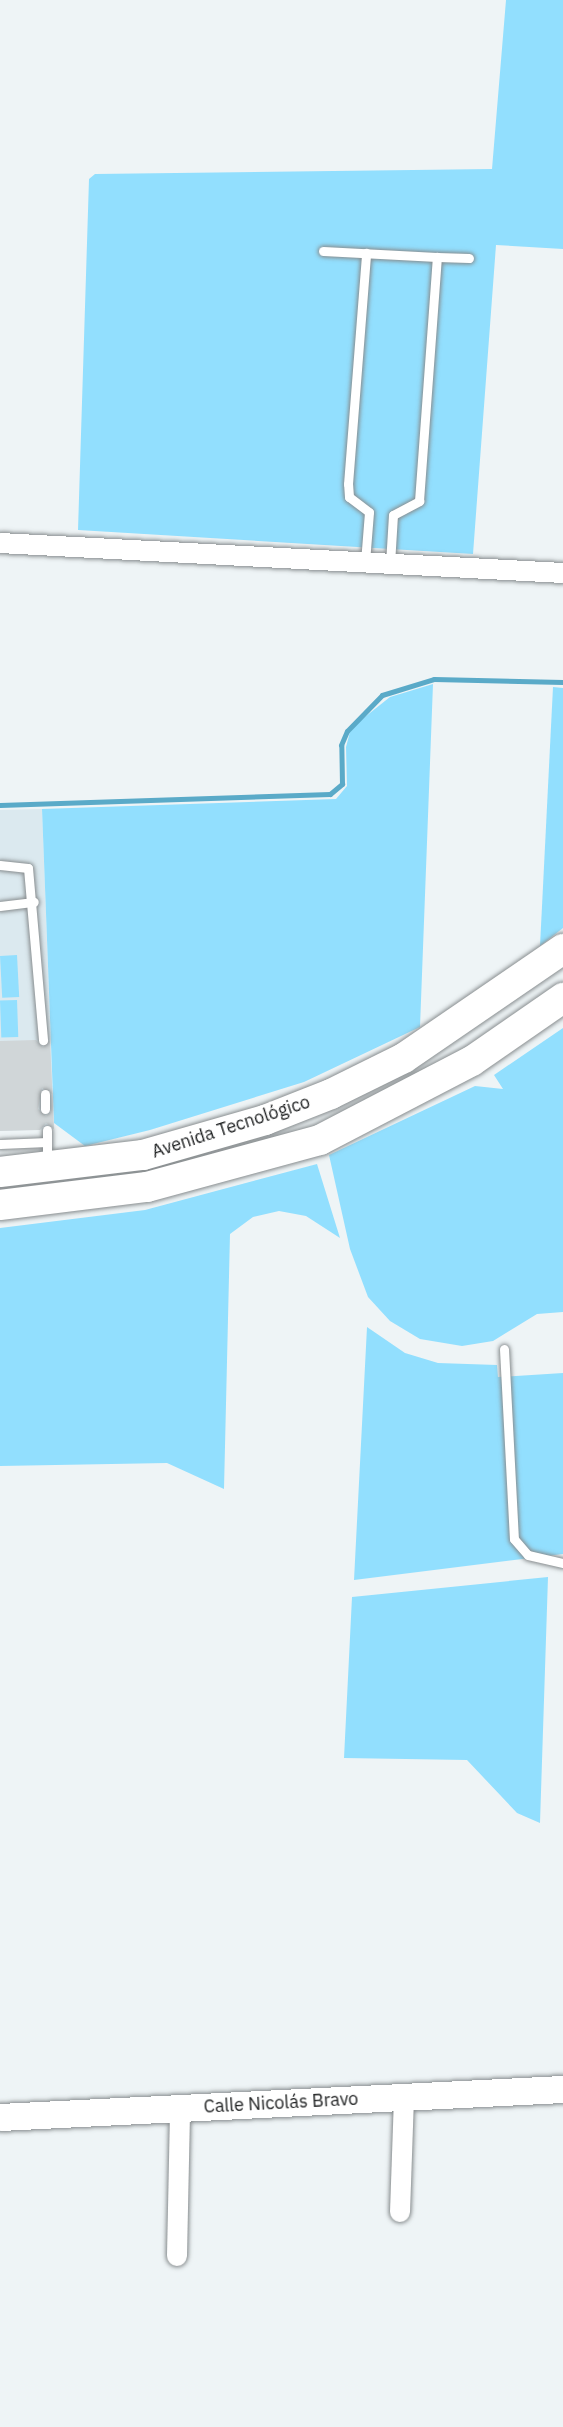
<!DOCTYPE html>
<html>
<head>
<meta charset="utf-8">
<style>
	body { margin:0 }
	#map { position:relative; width:563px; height:2427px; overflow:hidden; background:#eef4f6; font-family:"IBM Plex Sans",sans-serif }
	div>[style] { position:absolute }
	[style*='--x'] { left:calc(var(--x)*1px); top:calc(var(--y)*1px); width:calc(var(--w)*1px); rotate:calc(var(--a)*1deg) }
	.built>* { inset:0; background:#dbe9ef }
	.green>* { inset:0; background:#92dffe; transform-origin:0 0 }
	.stream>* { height:5px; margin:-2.5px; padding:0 2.5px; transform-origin:2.5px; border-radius:2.5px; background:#5aaac8 }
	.building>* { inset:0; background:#d0d6d8 }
	.roads { filter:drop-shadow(0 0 2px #888d8f) drop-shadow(0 0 2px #888d8f) }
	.lane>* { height:9px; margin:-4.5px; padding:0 4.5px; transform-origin:4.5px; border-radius:4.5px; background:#fff }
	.street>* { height:20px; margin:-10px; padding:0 10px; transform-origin:10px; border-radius:10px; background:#fff }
	.secondary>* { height:27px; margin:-13.5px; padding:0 13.5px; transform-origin:13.5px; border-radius:13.5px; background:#fff }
	.primary>* { height:30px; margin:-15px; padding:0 15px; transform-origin:15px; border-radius:15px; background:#fff }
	span { translate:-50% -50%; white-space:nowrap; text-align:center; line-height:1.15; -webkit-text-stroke:4.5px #fff; paint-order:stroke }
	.street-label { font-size:18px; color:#1c1e1f }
</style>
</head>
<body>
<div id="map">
	<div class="built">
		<i style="clip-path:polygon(42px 809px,54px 1129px,0 1131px,0 810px)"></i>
	</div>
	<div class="green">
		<i style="clip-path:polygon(506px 0,563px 0,563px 249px,496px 245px,473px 554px,78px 530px,89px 179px,95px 174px,492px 169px)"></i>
		<i style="clip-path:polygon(433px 684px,420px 1027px,304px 1082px,150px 1130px,85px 1146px,54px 1123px,42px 809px,336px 799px,347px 786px,346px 747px,351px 728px,390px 697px)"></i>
		<i style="clip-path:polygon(553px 687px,563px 688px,563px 928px,540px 946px)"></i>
		<i style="left:17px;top:955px;width:42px;height:17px;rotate:87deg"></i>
		<i style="left:17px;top:1000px;width:37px;height:17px;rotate:88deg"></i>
		<i style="clip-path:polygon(563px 1028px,563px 1312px,537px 1314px,493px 1341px,462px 1346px,420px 1339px,390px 1321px,368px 1297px,350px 1249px,329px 1155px,475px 1086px,503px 1089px,494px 1075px)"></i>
		<i style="clip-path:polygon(317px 1164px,340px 1238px,306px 1216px,279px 1211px,253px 1217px,230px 1234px,224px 1489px,167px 1463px,0 1466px,0 1228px,145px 1210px)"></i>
		<i style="clip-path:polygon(367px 1327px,405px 1353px,438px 1363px,497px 1365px,498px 1377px,563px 1373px,563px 1554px,354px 1580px)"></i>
		<i style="clip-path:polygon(548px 1577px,540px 1823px,517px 1813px,467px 1760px,344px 1758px,352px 1597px)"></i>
	</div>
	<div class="stream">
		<i style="--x:0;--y:805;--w:330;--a:-1.9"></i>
		<i style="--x:330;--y:794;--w:16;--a:-40"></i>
		<i style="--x:342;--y:784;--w:39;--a:-91"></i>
		<i style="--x:341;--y:745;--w:15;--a:-67"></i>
		<i style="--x:347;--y:731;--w:50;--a:-45.8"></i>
		<i style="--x:382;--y:695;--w:54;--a:-17.1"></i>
		<i style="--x:434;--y:679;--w:129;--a:1.3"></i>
	</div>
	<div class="building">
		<i style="clip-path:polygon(evenodd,36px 1040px,43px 1047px,50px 1040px,54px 1129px,46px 1123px,40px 1130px,0 1131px,0 1041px,36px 1040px,42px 1088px,52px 1094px,51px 1112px,46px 1116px,38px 1109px,42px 1088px)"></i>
	</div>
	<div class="roads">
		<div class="lane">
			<i style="--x:323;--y:251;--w:114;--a:3"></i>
			<i style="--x:365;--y:562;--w:50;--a:-85.4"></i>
			<i style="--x:369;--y:512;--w:25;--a:-143"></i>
			<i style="--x:349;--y:497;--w:13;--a:-94"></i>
			<i style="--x:348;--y:484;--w:232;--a:-85.5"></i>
			<i style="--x:390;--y:564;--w:49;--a:-86.5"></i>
			<i style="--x:393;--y:515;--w:30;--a:-28"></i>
			<i style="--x:419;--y:501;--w:245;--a:-85.8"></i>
			<i style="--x:437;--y:257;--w:32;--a:2"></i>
			<i style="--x:0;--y:865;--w:28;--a:6"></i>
			<i style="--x:28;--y:868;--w:173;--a:85"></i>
			<i style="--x:0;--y:906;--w:34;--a:-7"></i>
			<i style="--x:45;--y:1094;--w:15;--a:90"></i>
			<i style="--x:47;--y:1130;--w:34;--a:90"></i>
			<i style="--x:0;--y:1144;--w:47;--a:-2.4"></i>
			<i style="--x:504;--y:1349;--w:190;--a:87"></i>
			<i style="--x:514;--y:1539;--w:21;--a:49"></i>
			<i style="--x:528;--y:1555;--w:36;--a:13"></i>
		</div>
		<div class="street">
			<i style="--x:0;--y:543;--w:564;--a:3.05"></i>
			<i style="--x:400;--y:2212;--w:116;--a:-88"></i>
			<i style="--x:177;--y:2256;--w:148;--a:-88.8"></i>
		</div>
		<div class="secondary">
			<i style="--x:0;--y:2117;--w:564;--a:-2.85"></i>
		</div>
		<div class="primary">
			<i style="--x:0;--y:1172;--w:144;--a:-6.8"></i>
			<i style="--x:143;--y:1155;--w:127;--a:-16"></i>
			<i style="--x:265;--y:1120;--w:71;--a:-21.5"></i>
			<i style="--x:331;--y:1094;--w:81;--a:-26.3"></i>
			<i style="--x:404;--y:1058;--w:193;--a:-34.4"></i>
			<i style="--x:0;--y:1205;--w:148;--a:-7"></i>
			<i style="--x:147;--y:1187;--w:179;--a:-15.2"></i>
			<i style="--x:320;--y:1140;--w:171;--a:-27.5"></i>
			<i style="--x:472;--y:1061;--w:111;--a:-34.7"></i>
		</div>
	</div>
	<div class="street-label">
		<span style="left:231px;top:1127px;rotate:-18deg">Avenida Tecnológico</span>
		<span style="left:281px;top:2103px;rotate:-3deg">Calle Nicolás Bravo</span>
	</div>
</div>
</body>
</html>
